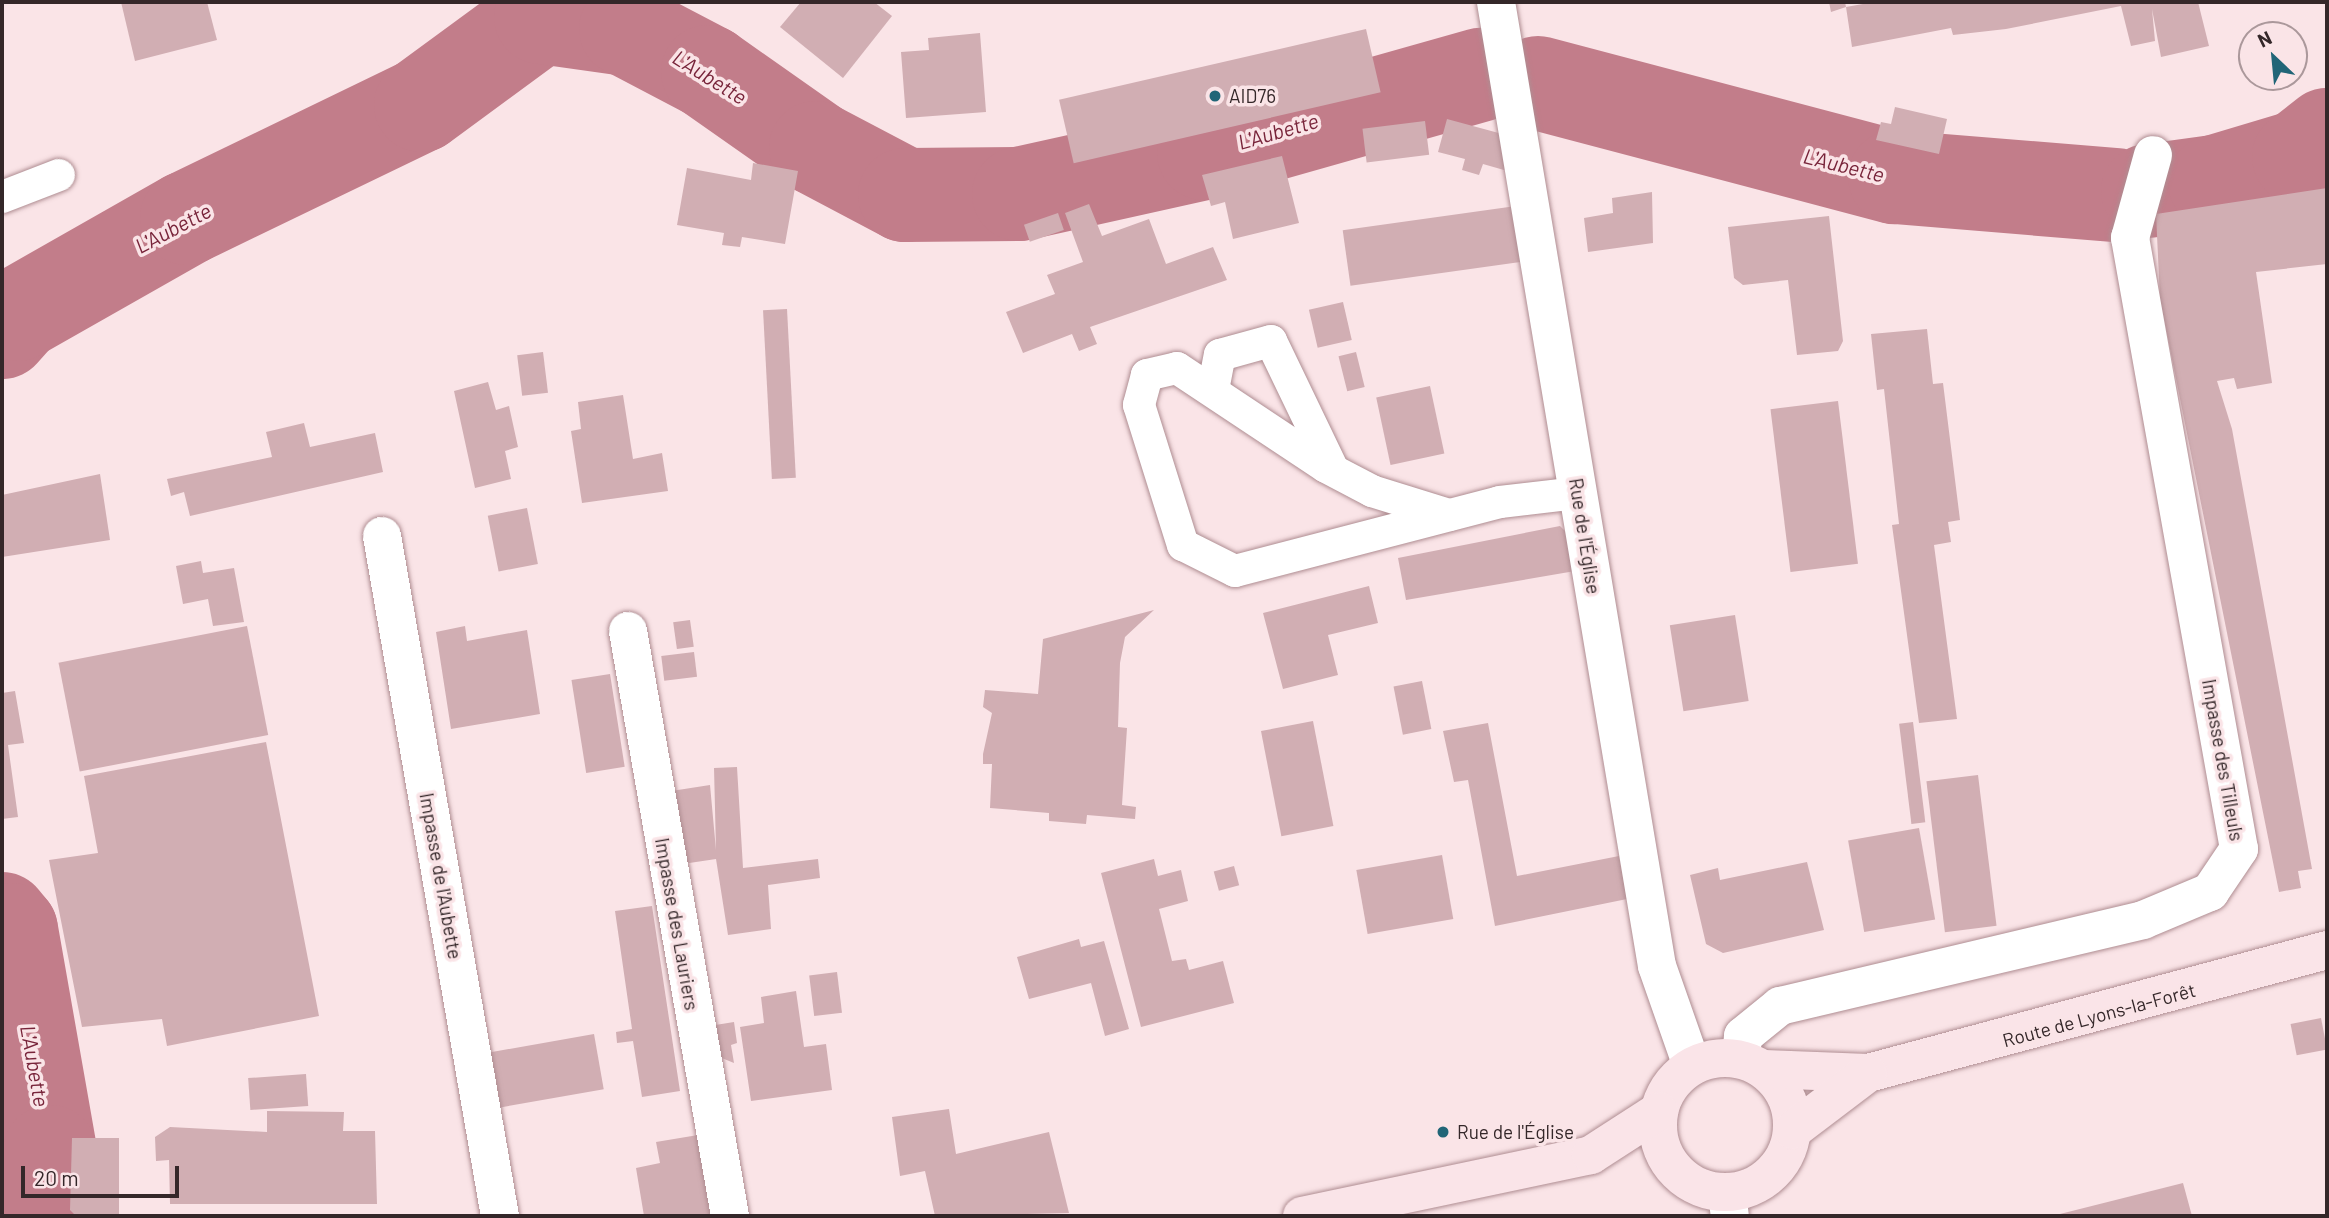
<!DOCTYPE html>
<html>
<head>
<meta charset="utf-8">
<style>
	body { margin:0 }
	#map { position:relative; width:2329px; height:1218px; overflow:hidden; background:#fae4e7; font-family:Barlow,sans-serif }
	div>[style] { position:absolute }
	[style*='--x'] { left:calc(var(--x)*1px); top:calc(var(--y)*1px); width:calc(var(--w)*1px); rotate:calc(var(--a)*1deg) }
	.river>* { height:94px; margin:-47px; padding:0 47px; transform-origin:47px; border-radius:47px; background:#c27d8a }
	.building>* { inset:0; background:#d1aeb3; transform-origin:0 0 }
	.roads { filter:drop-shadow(0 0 2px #af8d92) drop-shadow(0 0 2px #af8d92) }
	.service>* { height:32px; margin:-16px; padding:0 16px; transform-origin:16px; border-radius:16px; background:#fff }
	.minor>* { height:38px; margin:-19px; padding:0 19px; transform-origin:19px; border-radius:19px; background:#fff }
	.secondary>* { height:38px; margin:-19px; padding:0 19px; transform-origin:19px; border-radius:19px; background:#fae4e8 }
	.secondary>.ring { margin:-19px; padding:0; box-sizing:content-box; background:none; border:38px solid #fae4e8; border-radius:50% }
	.dots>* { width:19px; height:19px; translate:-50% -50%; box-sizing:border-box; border:4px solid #fae4e7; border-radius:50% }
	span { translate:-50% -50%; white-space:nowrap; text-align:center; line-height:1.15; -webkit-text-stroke:7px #fae4e7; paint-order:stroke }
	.poi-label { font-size:19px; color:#342729 }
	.left { translate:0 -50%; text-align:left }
	.street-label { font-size:19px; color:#342729 }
	.water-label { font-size:21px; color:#78243a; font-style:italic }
	.frame { position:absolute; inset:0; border:4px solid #342729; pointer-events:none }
	.north { position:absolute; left:2238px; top:21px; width:70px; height:70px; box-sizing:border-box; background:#fae4e7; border:2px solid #ab989b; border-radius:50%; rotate:334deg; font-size:19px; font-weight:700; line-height:28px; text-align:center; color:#342729 }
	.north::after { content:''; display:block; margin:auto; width:24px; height:32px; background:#216577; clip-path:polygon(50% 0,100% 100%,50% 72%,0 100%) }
	.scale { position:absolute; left:21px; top:1166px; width:158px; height:32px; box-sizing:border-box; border:4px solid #342729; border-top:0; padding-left:9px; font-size:21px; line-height:24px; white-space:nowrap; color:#342729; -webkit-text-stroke:5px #fae4e7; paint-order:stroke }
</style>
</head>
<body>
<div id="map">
	<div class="river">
		<i style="--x:1538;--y:83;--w:369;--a:14.8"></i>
		<i style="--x:1895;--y:177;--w:222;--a:4.7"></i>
		<i style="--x:2148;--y:191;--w:68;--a:-7.7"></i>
		<i style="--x:2215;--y:182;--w:88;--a:-16.6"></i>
		<i style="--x:2299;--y:157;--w:36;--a:-38"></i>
		<i style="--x:2;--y:332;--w:24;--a:-48"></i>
		<i style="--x:18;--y:314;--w:194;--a:-29.6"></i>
		<i style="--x:187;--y:218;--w:260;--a:-25.8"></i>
		<i style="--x:421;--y:105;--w:149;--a:-36.3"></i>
		<i style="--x:541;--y:17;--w:86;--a:8"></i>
		<i style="--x:626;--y:29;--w:93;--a:27.7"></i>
		<i style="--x:708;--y:72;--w:132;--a:35.1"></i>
		<i style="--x:816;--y:148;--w:101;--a:27.8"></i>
		<i style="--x:905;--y:195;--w:114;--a:-0.5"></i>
		<i style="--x:1019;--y:194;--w:189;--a:-12.5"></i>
		<i style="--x:1204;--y:153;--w:287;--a:-15.8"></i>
		<i style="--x:2;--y:919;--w:14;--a:51"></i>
		<i style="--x:11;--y:930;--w:225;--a:80"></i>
		<i style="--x:50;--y:1152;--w:64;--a:90.9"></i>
	</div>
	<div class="building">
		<i style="clip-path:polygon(121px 2px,207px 2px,217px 40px,135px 61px)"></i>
		<i style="clip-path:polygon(801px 2px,874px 2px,892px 16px,843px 78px,780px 27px)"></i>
		<i style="clip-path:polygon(1829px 2px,1845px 2px,1846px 7px,1874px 2px,2198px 2px,2209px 46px,2161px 57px,2152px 9px,2155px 41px,2131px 46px,2121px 6px,2006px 29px,1953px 35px,1951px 28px,1852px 47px,1846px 7px,1831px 12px)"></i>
		<i style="left:1366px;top:29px;width:65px;height:315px;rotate:77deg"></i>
		<i style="clip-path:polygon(980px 33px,986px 112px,906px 118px,901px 52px,929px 50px,928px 38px)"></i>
		<i style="clip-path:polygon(1895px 107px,1947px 119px,1939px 154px,1876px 140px,1881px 122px,1891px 124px)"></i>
		<i style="clip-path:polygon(1447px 119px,1506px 135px,1511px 172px,1483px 164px,1479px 175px,1462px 170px,1465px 159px,1438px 152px)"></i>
		<i style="left:1425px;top:121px;width:34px;height:63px;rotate:83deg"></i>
		<i style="clip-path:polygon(1282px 156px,1299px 223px,1233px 239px,1225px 202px,1211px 206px,1202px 175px)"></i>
		<i style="clip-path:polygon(753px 163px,798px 171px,785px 244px,742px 237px,740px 247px,722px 245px,724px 233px,677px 225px,687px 168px,751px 180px)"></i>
		<i style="clip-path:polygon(2327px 188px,2327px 264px,2256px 272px,2272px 383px,2237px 389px,2234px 378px,2217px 381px,2232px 429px,2312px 869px,2298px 871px,2301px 888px,2279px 892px,2160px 299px,2156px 214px)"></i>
		<i style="clip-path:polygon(1652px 192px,1653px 243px,1588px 252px,1584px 218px,1613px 213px,1612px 198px)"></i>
		<i style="clip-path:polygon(1089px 204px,1102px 236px,1149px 219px,1166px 264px,1213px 247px,1227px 280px,1090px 327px,1097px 344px,1079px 351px,1072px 334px,1023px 353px,1006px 312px,1055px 294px,1047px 275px,1083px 262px,1065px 213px)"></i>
		<i style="left:1516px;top:206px;width:56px;height:175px;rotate:82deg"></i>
		<i style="left:1058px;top:213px;width:18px;height:36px;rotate:71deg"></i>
		<i style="clip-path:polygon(1829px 216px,1843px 341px,1838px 351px,1797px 355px,1788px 280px,1743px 285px,1734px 278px,1728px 227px)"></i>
		<i style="left:1343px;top:302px;width:39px;height:35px;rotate:77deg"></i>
		<i style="left:787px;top:309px;width:169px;height:24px;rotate:87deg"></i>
		<i style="clip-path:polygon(1927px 329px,1933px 384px,1943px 383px,1960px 520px,1948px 522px,1951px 542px,1934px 545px,1957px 719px,1919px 723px,1892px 525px,1899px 524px,1884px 389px,1877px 390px,1871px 334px)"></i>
		<i style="left:543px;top:352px;width:41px;height:26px;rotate:83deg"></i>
		<i style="left:1356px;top:352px;width:36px;height:18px;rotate:76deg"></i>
		<i style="clip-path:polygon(488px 382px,496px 410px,509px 406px,518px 447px,505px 451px,511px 479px,475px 488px,454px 391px)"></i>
		<i style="left:1430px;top:386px;width:69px;height:55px;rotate:78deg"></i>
		<i style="clip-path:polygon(623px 395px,633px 459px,662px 453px,668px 491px,582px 503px,571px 431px,581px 429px,578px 402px)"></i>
		<i style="left:1838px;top:401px;width:164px;height:68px;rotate:83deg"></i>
		<i style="clip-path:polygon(304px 423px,310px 447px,375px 433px,383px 472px,190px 516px,184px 492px,171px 496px,167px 479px,272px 457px,266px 432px)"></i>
		<i style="clip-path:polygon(100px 474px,110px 540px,2px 557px,2px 495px)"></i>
		<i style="left:527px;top:508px;width:57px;height:40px;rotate:79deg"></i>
		<i style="clip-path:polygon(1560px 526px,1570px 536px,1575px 571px,1406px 600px,1398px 558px)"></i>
		<i style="clip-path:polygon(201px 561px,203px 573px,234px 568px,244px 622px,213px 626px,208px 599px,183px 604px,176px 566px)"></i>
		<i style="clip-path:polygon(1369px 586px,1378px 623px,1328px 635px,1338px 675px,1283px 689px,1263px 613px)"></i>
		<i style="clip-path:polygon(1154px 610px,1125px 637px,1120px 663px,1118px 727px,1127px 728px,1122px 805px,1136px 807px,1135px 819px,1087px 815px,1086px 824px,1049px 821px,1049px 813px,990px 808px,992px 764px,983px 764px,983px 754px,992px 713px,983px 707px,985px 690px,1038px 694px,1043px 639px)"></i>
		<i style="left:1735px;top:615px;width:87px;height:66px;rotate:81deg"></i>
		<i style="left:690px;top:620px;width:27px;height:17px;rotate:82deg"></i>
		<i style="left:247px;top:626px;width:111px;height:192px;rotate:79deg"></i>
		<i style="clip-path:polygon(465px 626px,467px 641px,527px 630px,540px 714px,451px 729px,436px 632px)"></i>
		<i style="left:694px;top:652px;width:25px;height:33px;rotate:83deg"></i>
		<i style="left:610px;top:674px;width:94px;height:39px;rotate:81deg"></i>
		<i style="left:1422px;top:681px;width:49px;height:29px;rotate:79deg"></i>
		<i style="clip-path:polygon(15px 691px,24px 743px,8px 745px,18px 817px,2px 819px,2px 693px)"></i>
		<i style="left:1313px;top:721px;width:107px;height:53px;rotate:79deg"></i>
		<i style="left:1913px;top:722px;width:101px;height:14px;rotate:83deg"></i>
		<i style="clip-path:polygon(1488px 723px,1517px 876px,1619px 856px,1627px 899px,1495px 926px,1468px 780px,1454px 782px,1443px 731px)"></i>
		<i style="clip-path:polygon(266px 742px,319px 1016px,167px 1046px,162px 1019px,82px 1027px,49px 860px,98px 853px,84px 776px)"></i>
		<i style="clip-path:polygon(737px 767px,743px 868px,818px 859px,820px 878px,768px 885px,771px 929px,728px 935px,716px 859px,676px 865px,665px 792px,710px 785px,716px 850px,714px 768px)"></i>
		<i style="left:1978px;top:775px;width:152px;height:52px;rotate:83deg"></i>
		<i style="left:1919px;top:828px;width:93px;height:72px;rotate:80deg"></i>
		<i style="left:1442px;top:855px;width:65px;height:87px;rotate:80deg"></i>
		<i style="clip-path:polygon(1154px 859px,1158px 876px,1181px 870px,1188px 901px,1159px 909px,1172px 961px,1186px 959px,1189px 970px,1223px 961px,1234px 1003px,1141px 1027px,1101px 873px)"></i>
		<i style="clip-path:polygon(1807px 862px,1824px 930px,1723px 953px,1706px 944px,1690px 875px,1718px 868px,1720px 880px)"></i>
		<i style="left:1234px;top:866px;width:20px;height:21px;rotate:75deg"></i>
		<i style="clip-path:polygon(652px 906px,680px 1091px,642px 1097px,633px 1041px,617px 1043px,616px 1032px,632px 1029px,615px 911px)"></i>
		<i style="clip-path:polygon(1079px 939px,1081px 947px,1104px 941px,1129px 1029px,1105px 1036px,1091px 983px,1029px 999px,1017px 957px)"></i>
		<i style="left:837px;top:972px;width:41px;height:28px;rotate:83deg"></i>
		<i style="clip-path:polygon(796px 991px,804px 1047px,826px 1044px,832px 1090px,751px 1101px,740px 1027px,764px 1023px,761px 997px)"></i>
		<i style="left:2321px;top:1018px;width:32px;height:31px;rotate:79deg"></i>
		<i style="clip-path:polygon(734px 1022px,737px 1043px,731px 1045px,734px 1063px,707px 1052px,703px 1027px)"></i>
		<i style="left:594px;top:1034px;width:56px;height:105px;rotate:80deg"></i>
		<i style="left:306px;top:1074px;width:32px;height:58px;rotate:86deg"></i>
		<i style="clip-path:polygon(949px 1109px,956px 1154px,1049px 1132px,1069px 1213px,935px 1216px,925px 1171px,900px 1176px,892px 1117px)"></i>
		<i style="clip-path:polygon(267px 1111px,344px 1112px,343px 1131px,375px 1131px,377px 1204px,170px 1204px,169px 1160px,156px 1161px,155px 1137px,170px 1127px,267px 1132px)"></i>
		<i style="clip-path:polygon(704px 1134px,711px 1216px,644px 1216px,636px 1168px,660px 1163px,656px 1142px)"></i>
		<i style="clip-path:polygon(72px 1138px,119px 1138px,119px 1216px,76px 1216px,70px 1210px)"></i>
		<i style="clip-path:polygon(2183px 1183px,2192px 1216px,2056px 1216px,2056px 1215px)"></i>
	</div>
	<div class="roads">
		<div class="service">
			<i style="--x:2;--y:197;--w:61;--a:-21.1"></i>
			<i style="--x:1213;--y:390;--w:36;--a:-79"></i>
			<i style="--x:1220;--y:355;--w:53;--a:-15.4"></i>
			<i style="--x:1271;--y:341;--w:143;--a:64.3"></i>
			<i style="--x:1449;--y:515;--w:81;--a:-162.7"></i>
			<i style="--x:1372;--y:491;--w:52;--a:-152.4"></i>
			<i style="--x:1326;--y:467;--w:179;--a:-146.4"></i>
			<i style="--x:1177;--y:368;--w:31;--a:167"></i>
			<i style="--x:1147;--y:375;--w:31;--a:105"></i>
			<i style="--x:1139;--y:405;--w:147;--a:72.6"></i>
			<i style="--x:1183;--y:545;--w:58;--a:26.6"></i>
			<i style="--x:1235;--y:571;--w:274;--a:-14.6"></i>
			<i style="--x:1500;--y:502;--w:79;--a:-6.6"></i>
		</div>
		<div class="minor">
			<i style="--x:1496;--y:2;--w:977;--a:80.52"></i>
			<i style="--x:1657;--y:966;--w:106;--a:70.7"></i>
			<i style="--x:382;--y:536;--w:690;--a:80.16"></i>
			<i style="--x:628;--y:631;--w:594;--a:80.11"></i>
			<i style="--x:1741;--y:1059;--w:23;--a:-85"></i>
			<i style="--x:1743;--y:1036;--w:48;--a:-39"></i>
			<i style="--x:1780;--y:1006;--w:373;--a:-13.3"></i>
			<i style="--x:2143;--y:920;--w:73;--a:-22.7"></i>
			<i style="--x:2210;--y:892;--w:52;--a:-56"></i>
			<i style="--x:2239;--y:849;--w:621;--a:-100.11"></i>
			<i style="--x:2130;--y:238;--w:86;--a:-74.5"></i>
			<i style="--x:1727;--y:1193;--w:23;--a:83"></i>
		</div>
		<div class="secondary">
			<i class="ring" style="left:1658px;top:1058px;width:96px;height:96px"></i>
			<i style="--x:1764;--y:1069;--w:104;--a:2.2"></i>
			<i style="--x:1868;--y:1073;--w:475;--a:-15"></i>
			<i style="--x:1793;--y:1130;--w:94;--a:-37.2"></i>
			<i style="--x:1302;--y:1216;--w:295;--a:-11.9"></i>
			<i style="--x:1591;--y:1155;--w:81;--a:-32.9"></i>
		</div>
	</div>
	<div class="dots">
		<i style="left:1215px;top:96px;background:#216577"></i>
		<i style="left:1443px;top:1132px;background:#216577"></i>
	</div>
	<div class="poi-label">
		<span class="left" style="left:1229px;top:96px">AID76</span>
		<span class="left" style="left:1457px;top:1132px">Rue de l'Église</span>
	</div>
	<div class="street-label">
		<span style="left:1585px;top:536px;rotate:81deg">Rue de l'Église</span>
		<span style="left:2223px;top:760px;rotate:80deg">Impasse des Tilleuls</span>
		<span style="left:441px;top:876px;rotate:80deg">Impasse de l'Aubette</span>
		<span style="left:677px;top:924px;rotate:80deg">Impasse des Lauriers</span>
		<span style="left:2099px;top:1015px;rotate:-15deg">Route de Lyons-la-Forêt</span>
	</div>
	<div class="water-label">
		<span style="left:710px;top:77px;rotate:32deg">L'Aubette</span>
		<span style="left:1278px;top:131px;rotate:-16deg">L'Aubette</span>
		<span style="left:1844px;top:165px;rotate:14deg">L'Aubette</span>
		<span style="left:173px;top:228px;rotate:-28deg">L'Aubette</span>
		<span style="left:35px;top:1066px;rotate:80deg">L'Aubette</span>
	</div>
	<div class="frame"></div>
	<div class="north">N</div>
	<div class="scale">20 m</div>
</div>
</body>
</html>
